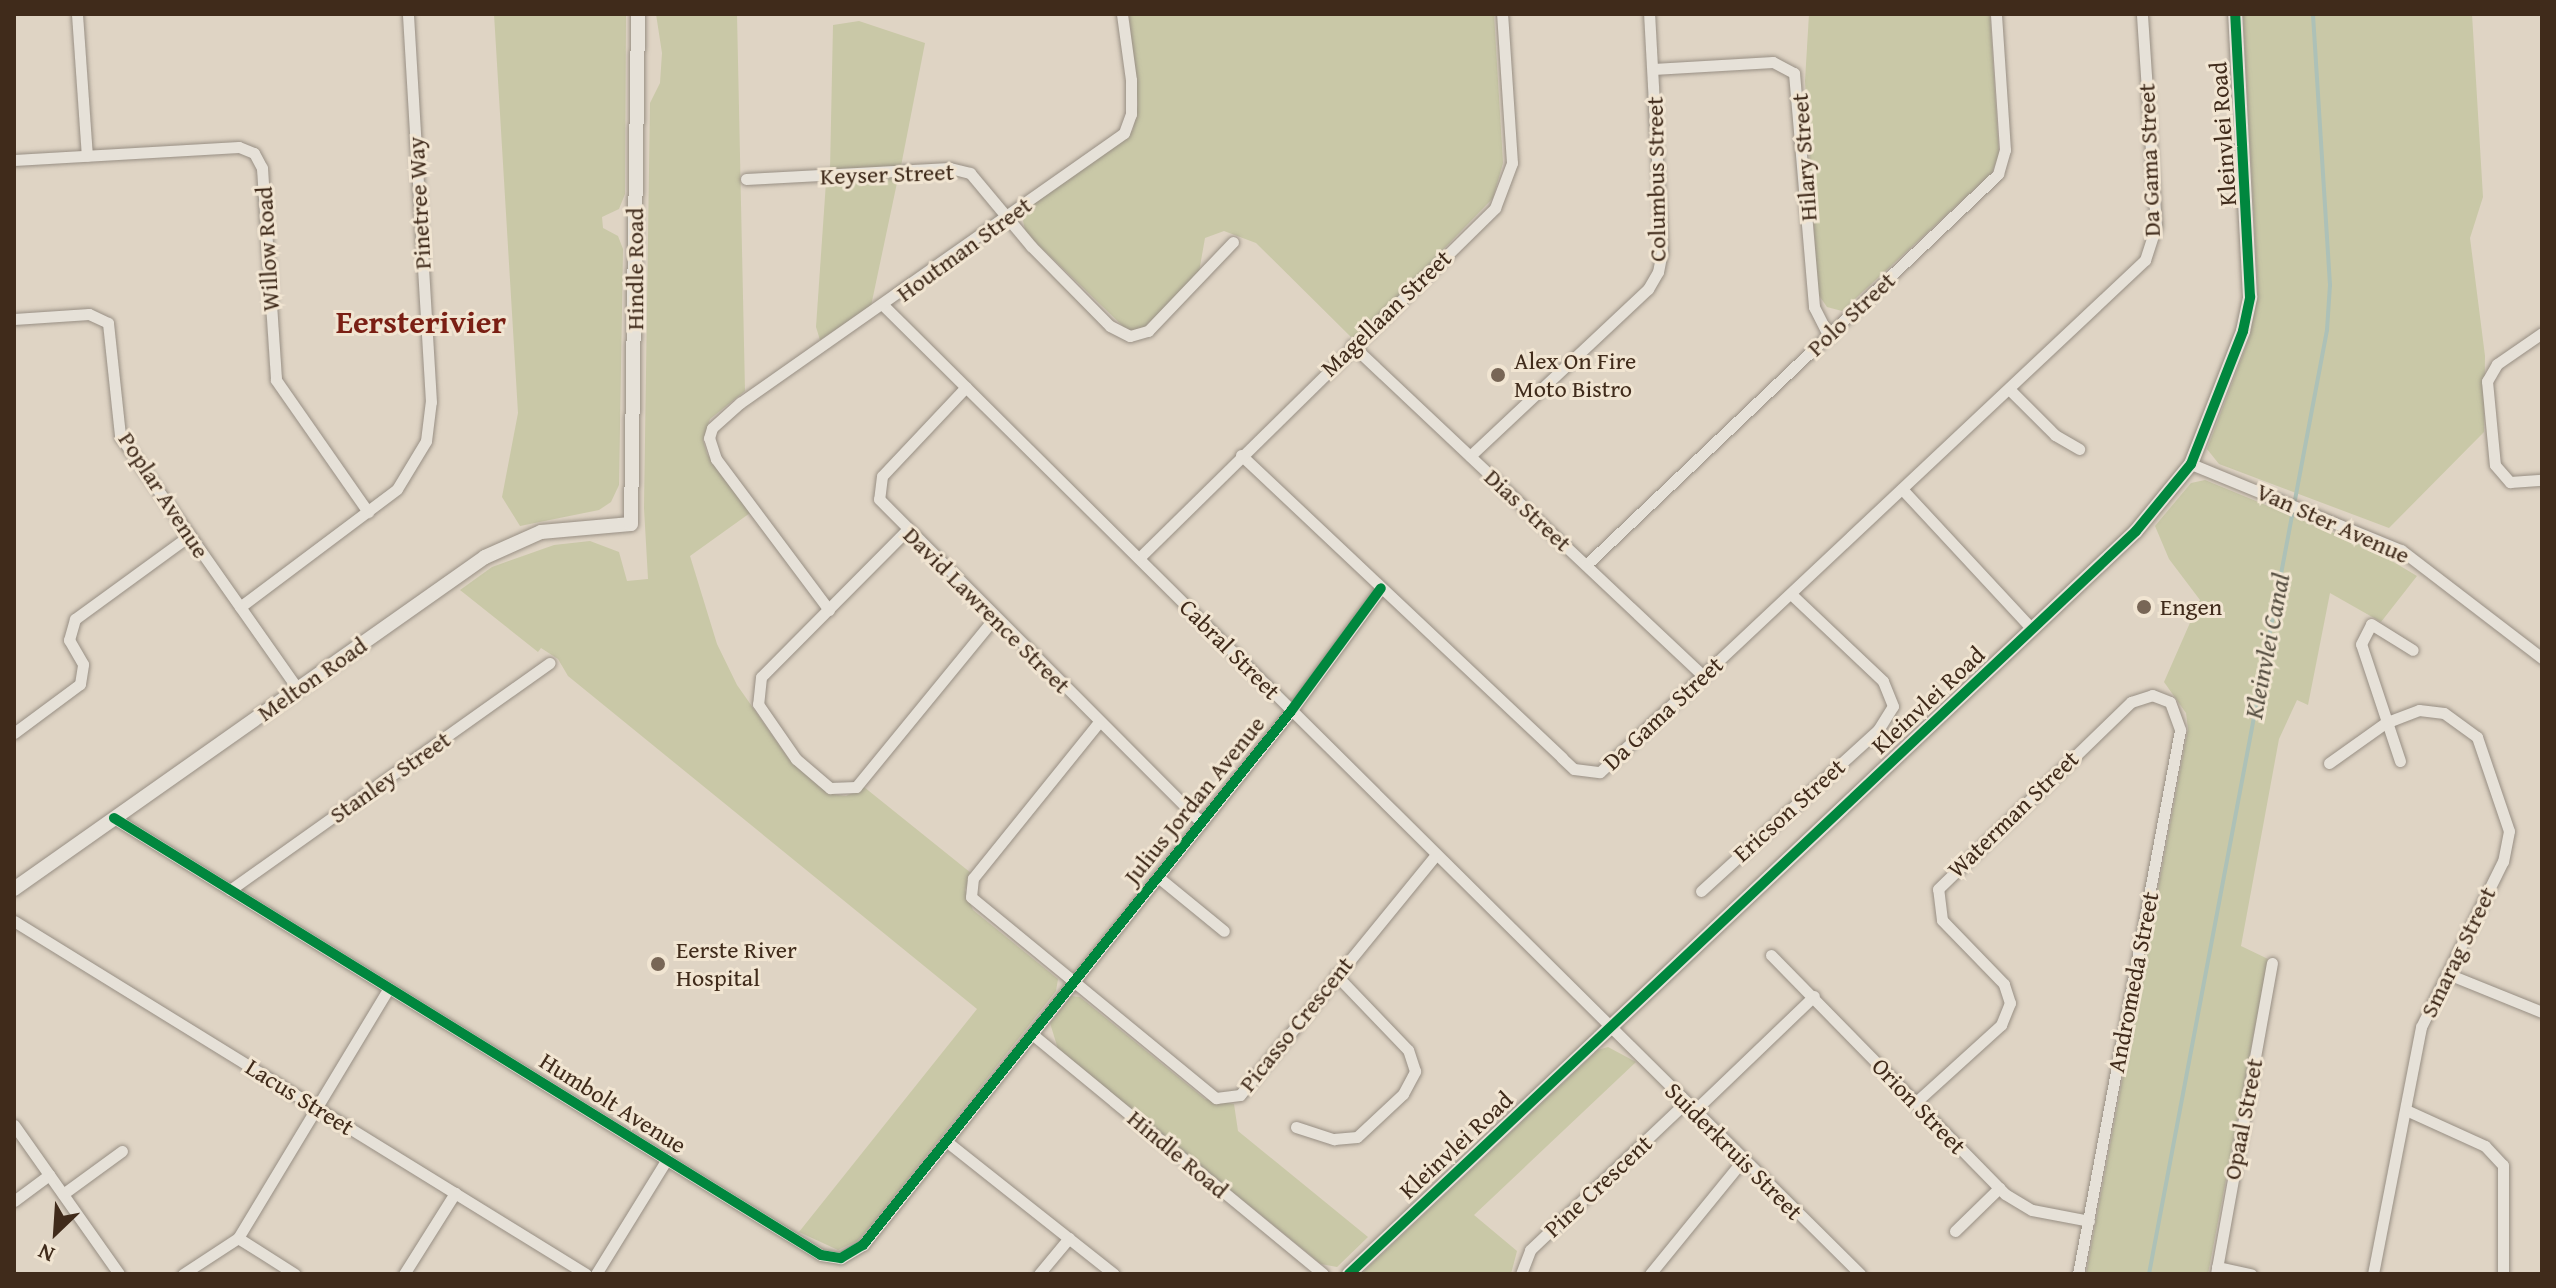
<!DOCTYPE html>
<html>
<head>
<meta charset="utf-8">
<style>
	body { margin:0 }
	#map { position:relative; width:2556px; height:1288px; overflow:hidden; background:#dfd4c4; font-family:"Gentium Book Plus",serif }
	div>[style] { position:absolute }
	[style*='--x'] { left:calc(var(--x)*1px); top:calc(var(--y)*1px); width:calc(var(--w)*1px); rotate:calc(var(--a)*1deg) }
	.green>* { inset:0; background:#c9c8a7 }
	.stream>* { height:4px; margin:-2px; padding:0 2px; transform-origin:2px; border-radius:2px; background:#adc1b7 }
	.roads { filter:drop-shadow(0 0 2px #988f84) drop-shadow(0 0 2px #988f84) }
	.minor>* { height:11px; margin:-5.5px; padding:0 5.5px; transform-origin:5.5px; border-radius:5.5px; background:#e6e1d8 }
	.tertiary>* { height:14px; margin:-7px; padding:0 7px; transform-origin:7px; border-radius:7px; background:#e6e1d8 }
	.cycleway>* { height:10px; margin:-5px; padding:0 5px; transform-origin:5px; border-radius:5px; background:#00873e }
	.dots>* { width:22px; height:22px; translate:-50% -50%; box-sizing:border-box; border:4px solid #f1e5d2; border-radius:50% }
	span { translate:-50% -50%; white-space:nowrap; text-align:center; line-height:1.15; -webkit-text-stroke:6px #f1e5d2; paint-order:stroke }
	.street-label { font-size:24px; color:#402b1b }
	.poi-label { font-size:24px; color:#402b1b }
	.left { translate:0 -50%; text-align:left }
	.water-label { font-size:26px; color:#564e41; font-style:italic }
	.district-label { font-size:32px; color:#7a1f14; font-weight:700 }
	.frame { position:absolute; inset:0; border:16px solid #402b1b; pointer-events:none }
	.north { position:absolute; left:16px; top:1192px; width:80px; height:80px; -webkit-text-stroke:6px #f1e5d2; paint-order:stroke; rotate:205deg; font-size:22px; font-weight:700; line-height:32px; text-align:center; color:#402b1b }
	.north::after { content:''; display:block; margin:auto; width:28px; height:36px; background:#402b1b; clip-path:polygon(50% 0,100% 100%,50% 72%,0 100%) }
</style>
</head>
<body>
<div id="map">
	<div class="green">
		<i style="clip-path:polygon(494px 14px,626px 14px,625px 194px,619px 209px,602px 217px,603px 228px,618px 236px,623px 249px,619px 485px,611px 502px,599px 510px,520px 526px,502px 497px,518px 413px)"></i>
		<i style="clip-path:polygon(656px 14px,737px 14px,745px 391px,710px 419px,703px 440px,707px 454px,750px 513px,690px 556px,717px 644px,737px 685px,791px 762px,832px 794px,846px 796px,864px 787px,971px 873px,965px 890px,973px 910px,1058px 979px,1056px 991px,872px 1224px,857px 1241px,838px 1250px,799px 1232px,977px 1009px,568px 676px,558px 659px,541px 648px,538px 652px,460px 590px,492px 567px,554px 545px,590px 541px,619px 552px,627px 581px,648px 579px,644px 508px,650px 103px,660px 83px,662px 53px)"></i>
		<i style="clip-path:polygon(1129px 14px,1494px 14px,1503px 163px,1493px 198px,1355px 341px,1256px 243px,1224px 231px,1205px 238px,1199px 272px,1144px 328px,1128px 331px,1026px 233px,1023px 221px,1028px 208px,1133px 130px,1138px 104px)"></i>
		<i style="clip-path:polygon(1809px 14px,1990px 14px,1999px 154px,1992px 173px,1842px 311px,1827px 307px,1818px 294px,1805px 81px)"></i>
		<i style="clip-path:polygon(2243px 14px,2472px 14px,2483px 197px,2470px 238px,2485px 356px,2484px 432px,2389px 528px,2219px 464px,2207px 449px,2250px 336px,2258px 293px)"></i>
		<i style="clip-path:polygon(859px 21px,925px 43px,901px 166px,830px 170px,833px 25px)"></i>
		<i style="clip-path:polygon(898px 178px,871px 306px,820px 340px,816px 327px,826px 182px)"></i>
		<i style="clip-path:polygon(2205px 480px,2370px 548px,2417px 576px,2381px 622px,2330px 593px,2308px 705px,2297px 700px,2279px 739px,2241px 946px,2268px 959px,2208px 1274px,2086px 1274px,2188px 729px,2186px 713px,2164px 682px,2200px 600px,2169px 559px,2155px 526px,2191px 483px)"></i>
		<i style="clip-path:polygon(1071px 996px,1080px 997px,1205px 1099px,1234px 1104px,1238px 1131px,1368px 1237px,1337px 1267px,1321px 1264px,1058px 1049px,1050px 1023px)"></i>
		<i style="clip-path:polygon(1608px 1047px,1636px 1062px,1474px 1215px,1517px 1251px,1511px 1274px,1361px 1274px,1598px 1050px)"></i>
	</div>
	<div class="stream">
		<i style="--x:2149;--y:1274;--w:961;--a:-79.32"></i>
		<i style="--x:2327;--y:330;--w:45;--a:-86.2"></i>
		<i style="--x:2330;--y:285;--w:272;--a:-93.6"></i>
	</div>
	<div class="roads">
		<div class="minor">
			<i style="--x:77;--y:14;--w:142;--a:86"></i>
			<i style="--x:1653;--y:69;--w:120;--a:-3.3"></i>
			<i style="--x:1773;--y:62;--w:24;--a:28"></i>
			<i style="--x:1794;--y:73;--w:235;--a:85.1"></i>
			<i style="--x:1814;--y:307;--w:33;--a:63"></i>
			<i style="--x:14;--y:160;--w:225;--a:-3.3"></i>
			<i style="--x:239;--y:147;--w:16;--a:22"></i>
			<i style="--x:254;--y:153;--w:17;--a:62"></i>
			<i style="--x:262;--y:168;--w:212;--a:86.2"></i>
			<i style="--x:276;--y:380;--w:161;--a:55.1"></i>
			<i style="--x:746;--y:179;--w:204;--a:-3.1"></i>
			<i style="--x:950;--y:168;--w:21;--a:14"></i>
			<i style="--x:970;--y:173;--w:95;--a:50.1"></i>
			<i style="--x:1031;--y:246;--w:112;--a:45.4"></i>
			<i style="--x:1110;--y:326;--w:22;--a:27"></i>
			<i style="--x:1130;--y:336;--w:19;--a:-16"></i>
			<i style="--x:1148;--y:331;--w:123;--a:-46.3"></i>
			<i style="--x:884;--y:306;--w:1375;--a:44.76"></i>
			<i style="--x:14;--y:319;--w:75;--a:-3.8"></i>
			<i style="--x:89;--y:314;--w:21;--a:25"></i>
			<i style="--x:108;--y:323;--w:114;--a:83.9"></i>
			<i style="--x:120;--y:436;--w:309;--a:54.9"></i>
			<i style="--x:2542;--y:333;--w:55;--a:145.4"></i>
			<i style="--x:2497;--y:364;--w:20;--a:120"></i>
			<i style="--x:2487;--y:381;--w:84;--a:84.6"></i>
			<i style="--x:2495;--y:465;--w:23;--a:49"></i>
			<i style="--x:2510;--y:482;--w:32;--a:-4"></i>
			<i style="--x:1352;--y:345;--w:482;--a:43.3"></i>
			<i style="--x:966;--y:387;--w:122;--a:133.3"></i>
			<i style="--x:882;--y:476;--w:23;--a:97"></i>
			<i style="--x:879;--y:499;--w:456;--a:45.1"></i>
			<i style="--x:2009;--y:389;--w:65;--a:45"></i>
			<i style="--x:2055;--y:435;--w:28;--a:30"></i>
			<i style="--x:1241;--y:455;--w:441;--a:43.3"></i>
			<i style="--x:1562;--y:758;--w:16;--a:43"></i>
			<i style="--x:1574;--y:769;--w:26;--a:7"></i>
			<i style="--x:1600;--y:772;--w:748;--a:-43.21"></i>
			<i style="--x:2145;--y:260;--w:36;--a:-72"></i>
			<i style="--x:2156;--y:226;--w:212;--a:-93.8"></i>
			<i style="--x:1470;--y:456;--w:244;--a:-43.2"></i>
			<i style="--x:1648;--y:289;--w:20;--a:-60"></i>
			<i style="--x:1658;--y:272;--w:20;--a:-79"></i>
			<i style="--x:1662;--y:252;--w:238;--a:-93.1"></i>
			<i style="--x:2191;--y:464;--w:227;--a:22.3"></i>
			<i style="--x:2401;--y:550;--w:178;--a:37.5"></i>
			<i style="--x:1902;--y:489;--w:191;--a:47.1"></i>
			<i style="--x:907;--y:530;--w:207;--a:134.8"></i>
			<i style="--x:761;--y:677;--w:27;--a:96"></i>
			<i style="--x:758;--y:704;--w:67;--a:55.4"></i>
			<i style="--x:796;--y:759;--w:45;--a:40.5"></i>
			<i style="--x:830;--y:788;--w:26;--a:-2"></i>
			<i style="--x:856;--y:787;--w:220;--a:-50.7"></i>
			<i style="--x:1139;--y:558;--w:499;--a:-44.5"></i>
			<i style="--x:1495;--y:208;--w:48;--a:-69.3"></i>
			<i style="--x:1512;--y:163;--w:149;--a:-93.8"></i>
			<i style="--x:1586;--y:565;--w:568;--a:-43.5"></i>
			<i style="--x:1998;--y:174;--w:25;--a:-74"></i>
			<i style="--x:2005;--y:150;--w:136;--a:-93.8"></i>
			<i style="--x:240;--y:607;--w:196;--a:-36.9"></i>
			<i style="--x:397;--y:489;--w:56;--a:-58.9"></i>
			<i style="--x:426;--y:441;--w:39;--a:-83"></i>
			<i style="--x:431;--y:402;--w:389;--a:-93.4"></i>
			<i style="--x:829;--y:610;--w:189;--a:-126.8"></i>
			<i style="--x:716;--y:459;--w:22;--a:-108"></i>
			<i style="--x:709;--y:438;--w:10;--a:-73"></i>
			<i style="--x:712;--y:428;--w:38;--a:-42"></i>
			<i style="--x:740;--y:403;--w:469;--a:-35.1"></i>
			<i style="--x:1124;--y:133;--w:20;--a:-70"></i>
			<i style="--x:1131;--y:114;--w:34;--a:-90"></i>
			<i style="--x:1131;--y:80;--w:67;--a:-97.8"></i>
			<i style="--x:1099;--y:722;--w:201;--a:128.9"></i>
			<i style="--x:973;--y:878;--w:19;--a:96"></i>
			<i style="--x:971;--y:897;--w:317;--a:39.4"></i>
			<i style="--x:1216;--y:1098;--w:24;--a:-7"></i>
			<i style="--x:1240;--y:1095;--w:310;--a:-50.8"></i>
			<i style="--x:14;--y:733;--w:82;--a:-36.6"></i>
			<i style="--x:80;--y:684;--w:20;--a:-81"></i>
			<i style="--x:83;--y:664;--w:28;--a:-120"></i>
			<i style="--x:69;--y:640;--w:22;--a:-74"></i>
			<i style="--x:75;--y:619;--w:142;--a:-36.1"></i>
			<i style="--x:2400;--y:761;--w:123;--a:-108.4"></i>
			<i style="--x:2361;--y:644;--w:22;--a:-63"></i>
			<i style="--x:2371;--y:624;--w:49;--a:31.8"></i>
			<i style="--x:2329;--y:763;--w:69;--a:-35.5"></i>
			<i style="--x:2385;--y:723;--w:36;--a:-21"></i>
			<i style="--x:2419;--y:710;--w:25;--a:7"></i>
			<i style="--x:2444;--y:713;--w:41;--a:36"></i>
			<i style="--x:2477;--y:737;--w:99;--a:71.2"></i>
			<i style="--x:2509;--y:831;--w:31;--a:101"></i>
			<i style="--x:2503;--y:861;--w:185;--a:116.3"></i>
			<i style="--x:2421;--y:1027;--w:252;--a:101"></i>
			<i style="--x:114;--y:818;--w:831;--a:31.72"></i>
			<i style="--x:821;--y:1255;--w:20;--a:9"></i>
			<i style="--x:841;--y:1258;--w:26;--a:-31"></i>
			<i style="--x:863;--y:1245;--w:684;--a:-51.29"></i>
			<i style="--x:1291;--y:711;--w:152;--a:-53.8"></i>
			<i style="--x:1158;--y:877;--w:85;--a:39.3"></i>
			<i style="--x:230;--y:890;--w:392;--a:-35.4"></i>
			<i style="--x:1701;--y:891;--w:239;--a:-42.3"></i>
			<i style="--x:1878;--y:730;--w:28;--a:-58"></i>
			<i style="--x:1893;--y:706;--w:27;--a:-112"></i>
			<i style="--x:1883;--y:681;--w:127;--a:-136.6"></i>
			<i style="--x:14;--y:921;--w:672;--a:31.68"></i>
			<i style="--x:1771;--y:955;--w:334;--a:45.6"></i>
			<i style="--x:2005;--y:1194;--w:31;--a:31"></i>
			<i style="--x:2032;--y:1210;--w:58;--a:10.9"></i>
			<i style="--x:2448;--y:974;--w:101;--a:22"></i>
			<i style="--x:1032;--y:1034;--w:377;--a:39.5"></i>
			<i style="--x:1916;--y:1102;--w:115;--a:-42.2"></i>
			<i style="--x:2001;--y:1025;--w:24;--a:-68"></i>
			<i style="--x:2010;--y:1003;--w:20;--a:-108"></i>
			<i style="--x:2004;--y:984;--w:89;--a:-134.1"></i>
			<i style="--x:1942;--y:920;--w:31;--a:-97"></i>
			<i style="--x:1938;--y:889;--w:269;--a:-44.1"></i>
			<i style="--x:2131;--y:702;--w:22;--a:-18"></i>
			<i style="--x:2152;--y:695;--w:19;--a:21"></i>
			<i style="--x:2170;--y:702;--w:30;--a:70"></i>
			<i style="--x:2180;--y:730;--w:553;--a:100.62"></i>
			<i style="--x:2406;--y:1110;--w:87;--a:24.5"></i>
			<i style="--x:2485;--y:1146;--w:26;--a:47"></i>
			<i style="--x:2503;--y:1165;--w:109;--a:90"></i>
			<i style="--x:1694;--y:1111;--w:166;--a:-43.8"></i>
			<i style="--x:14;--y:1125;--w:182;--a:54.8"></i>
			<i style="--x:1296;--y:1127;--w:40;--a:18"></i>
			<i style="--x:1334;--y:1139;--w:23;--a:-5"></i>
			<i style="--x:1357;--y:1137;--w:63;--a:-43.1"></i>
			<i style="--x:1403;--y:1094;--w:26;--a:-62"></i>
			<i style="--x:1415;--y:1071;--w:22;--a:-108"></i>
			<i style="--x:1408;--y:1050;--w:104;--a:-133.8"></i>
			<i style="--x:946;--y:1141;--w:214;--a:38.4"></i>
			<i style="--x:63;--y:1194;--w:73;--a:-36.1"></i>
			<i style="--x:14;--y:1201;--w:44;--a:-36.6"></i>
			<i style="--x:1955;--y:1231;--w:62;--a:-44.3"></i>
			<i style="--x:238;--y:1238;--w:67;--a:32.3"></i>
			<i style="--x:2217;--y:1267;--w:35;--a:12"></i>
			<i style="--x:183;--y:1274;--w:66;--a:-33.2"></i>
			<i style="--x:238;--y:1238;--w:292;--a:-58.9"></i>
			<i style="--x:404;--y:1274;--w:96;--a:-57.8"></i>
			<i style="--x:596;--y:1274;--w:135;--a:-58.3"></i>
			<i style="--x:1039;--y:1274;--w:47;--a:-50.2"></i>
			<i style="--x:1521;--y:1274;--w:26;--a:-69"></i>
			<i style="--x:1530;--y:1250;--w:214;--a:-43.5"></i>
			<i style="--x:1650;--y:1274;--w:147;--a:-50.8"></i>
			<i style="--x:2216;--y:1274;--w:316;--a:-79.8"></i>
		</div>
		<div class="tertiary">
			<i style="--x:14;--y:889;--w:576;--a:-35.18"></i>
			<i style="--x:485;--y:557;--w:61;--a:-24.1"></i>
			<i style="--x:541;--y:532;--w:90;--a:-5.1"></i>
			<i style="--x:631;--y:524;--w:510;--a:-89.21"></i>
			<i style="--x:1349;--y:1274;--w:1082;--a:-43.35"></i>
			<i style="--x:2136;--y:531;--w:87;--a:-50.6"></i>
			<i style="--x:2191;--y:464;--w:143;--a:-68.6"></i>
			<i style="--x:2243;--y:331;--w:35;--a:-78"></i>
			<i style="--x:2250;--y:297;--w:283;--a:-93"></i>
		</div>
	</div>
	<div class="cycleway">
		<i style="--x:114;--y:818;--w:831;--a:31.72"></i>
		<i style="--x:821;--y:1255;--w:20;--a:9"></i>
		<i style="--x:841;--y:1258;--w:26;--a:-31"></i>
		<i style="--x:863;--y:1245;--w:684;--a:-51.29"></i>
		<i style="--x:1291;--y:711;--w:152;--a:-53.8"></i>
		<i style="--x:1349;--y:1274;--w:1082;--a:-43.35"></i>
		<i style="--x:2136;--y:531;--w:87;--a:-50.6"></i>
		<i style="--x:2191;--y:464;--w:143;--a:-68.6"></i>
		<i style="--x:2243;--y:331;--w:35;--a:-78"></i>
		<i style="--x:2250;--y:297;--w:283;--a:-93"></i>
	</div>
	<div class="dots">
		<i style="left:1498px;top:375px;background:#786656"></i>
		<i style="left:2144px;top:607px;background:#786656"></i>
		<i style="left:658px;top:964px;background:#786656"></i>
	</div>
	<div class="street-label">
		<span style="left:2223px;top:134px;rotate:-94deg">Kleinvlei Road</span>
		<span style="left:1804px;top:157px;rotate:-94deg">Hilary Street</span>
		<span style="left:2149px;top:160px;rotate:-92deg">Da Gama Street</span>
		<span style="left:887px;top:174px;rotate:-2deg">Keyser Street</span>
		<span style="left:1656px;top:179px;rotate:-91deg">Columbus Street</span>
		<span style="left:419px;top:203px;rotate:-93deg">Pinetree Way</span>
		<span style="left:267px;top:249px;rotate:-93deg">Willow Road</span>
		<span style="left:964px;top:249px;rotate:-36deg">Houtman Street</span>
		<span style="left:635px;top:269px;rotate:-90deg">Hindle Road</span>
		<span style="left:1386px;top:313px;rotate:-44deg">Magellaan Street</span>
		<span style="left:1851px;top:314px;rotate:-43deg">Polo Street</span>
		<span style="left:164px;top:495px;rotate:57deg">Poplar Avenue</span>
		<span style="left:1528px;top:510px;rotate:43deg">Dias Street</span>
		<span style="left:2333px;top:523px;rotate:24deg">Van Ster Avenue</span>
		<span style="left:987px;top:610px;rotate:45deg">David Lawrence Street</span>
		<span style="left:1230px;top:649px;rotate:45deg">Cabral Street</span>
		<span style="left:312px;top:679px;rotate:-35deg">Melton Road</span>
		<span style="left:1928px;top:700px;rotate:-43deg">Kleinvlei Road</span>
		<span style="left:1663px;top:713px;rotate:-43deg">Da Gama Street</span>
		<span style="left:390px;top:777px;rotate:-35deg">Stanley Street</span>
		<span style="left:1194px;top:800px;rotate:-51deg">Julius Jordan Avenue</span>
		<span style="left:1789px;top:810px;rotate:-42deg">Ericson Street</span>
		<span style="left:2013px;top:814px;rotate:-44deg">Waterman Street</span>
		<span style="left:2458px;top:952px;rotate:-64deg">Smarag Street</span>
		<span style="left:2133px;top:982px;rotate:-79deg">Andromeda Street</span>
		<span style="left:1296px;top:1024px;rotate:-51deg">Picasso Crescent</span>
		<span style="left:300px;top:1097px;rotate:32deg">Lacus Street</span>
		<span style="left:613px;top:1103px;rotate:32deg">Humbolt Avenue</span>
		<span style="left:1919px;top:1106px;rotate:46deg">Orion Street</span>
		<span style="left:2243px;top:1119px;rotate:-79deg">Opaal Street</span>
		<span style="left:1456px;top:1145px;rotate:-43deg">Kleinvlei Road</span>
		<span style="left:1734px;top:1151px;rotate:45deg">Suiderkruis Street</span>
		<span style="left:1178px;top:1154px;rotate:40deg">Hindle Road</span>
		<span style="left:1598px;top:1186px;rotate:-43deg">Pine Crescent</span>
	</div>
	<div class="poi-label">
		<span class="left" style="left:1514px;top:375px">Alex On Fire<br>Moto Bistro</span>
		<span class="left" style="left:2160px;top:607px">Engen</span>
		<span class="left" style="left:676px;top:964px">Eerste River<br>Hospital</span>
	</div>
	<div class="water-label">
		<span style="left:2267px;top:646px;rotate:-79deg">Kleinvlei Canal</span>
	</div>
	<div class="district-label">
		<span style="left:421px;top:322px">Eersterivier</span>
	</div>
	<div class="frame"></div>
	<div class="north">N</div>
</div>
</body>
</html>
